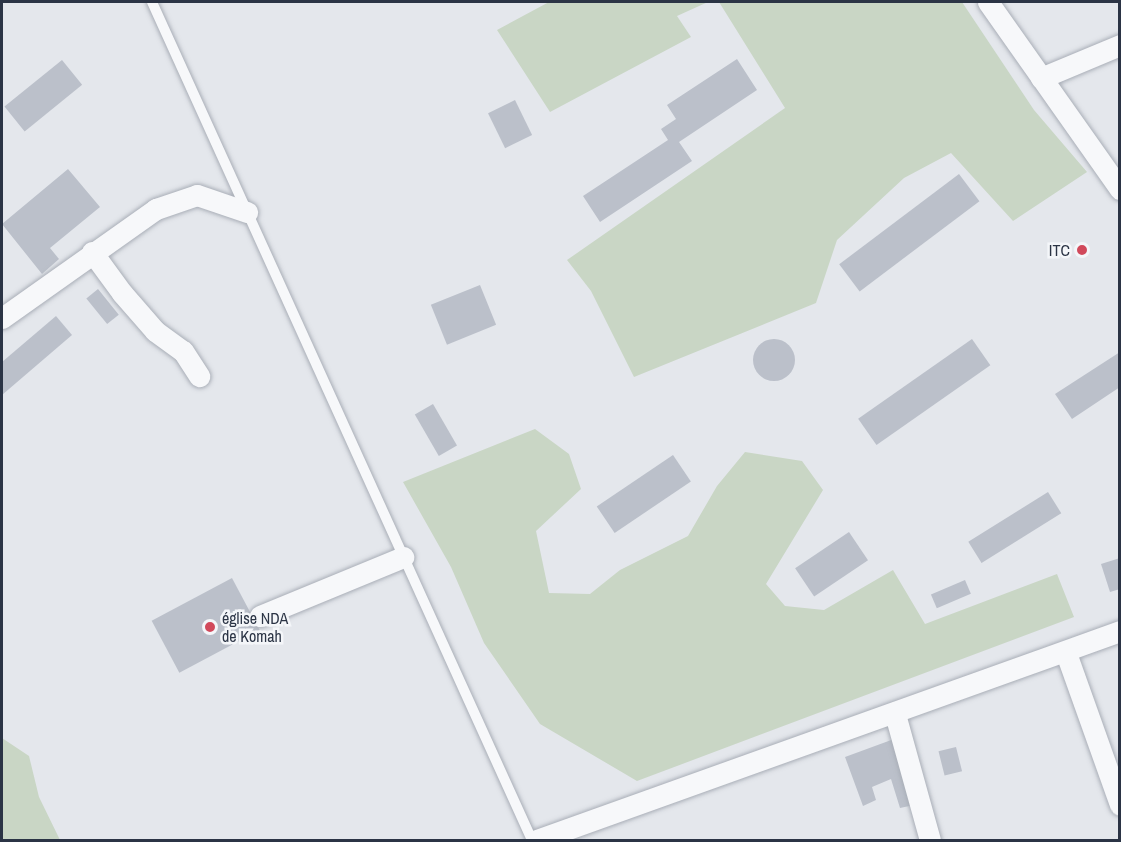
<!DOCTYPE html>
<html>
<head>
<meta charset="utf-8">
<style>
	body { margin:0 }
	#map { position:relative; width:1121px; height:842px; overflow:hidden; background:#e4e7ec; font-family:"Archivo Narrow",sans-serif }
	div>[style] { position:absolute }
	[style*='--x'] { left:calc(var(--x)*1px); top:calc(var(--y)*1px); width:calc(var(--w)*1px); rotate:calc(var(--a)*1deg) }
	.green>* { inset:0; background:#c9d6c5 }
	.building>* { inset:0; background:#bbc0ca; transform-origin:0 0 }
	.round { border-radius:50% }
	.roads { filter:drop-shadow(0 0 2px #a9aeb7) drop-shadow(0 0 2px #a9aeb7) }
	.service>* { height:10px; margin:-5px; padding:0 5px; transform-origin:5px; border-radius:5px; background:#f7f8fa }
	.minor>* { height:21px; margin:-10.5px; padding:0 10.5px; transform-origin:10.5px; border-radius:10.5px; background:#f7f8fa }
	.dots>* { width:16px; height:16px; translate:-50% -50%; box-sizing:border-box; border:3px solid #f4f6f9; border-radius:50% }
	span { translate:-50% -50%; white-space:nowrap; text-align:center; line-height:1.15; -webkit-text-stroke:5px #f4f6f9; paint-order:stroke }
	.poi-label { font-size:16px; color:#2b3445 }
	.right { translate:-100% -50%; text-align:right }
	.left { translate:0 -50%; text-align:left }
	.frame { position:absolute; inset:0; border:3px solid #2b3445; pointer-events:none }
</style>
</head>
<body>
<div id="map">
	<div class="green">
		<i style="clip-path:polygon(549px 2px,708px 2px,677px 16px,691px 37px,550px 112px,497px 30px)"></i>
		<i style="clip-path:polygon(719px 2px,962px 2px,1034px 110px,1087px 172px,1013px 221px,951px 153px,904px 178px,837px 240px,816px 303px,634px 377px,591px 291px,567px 260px,785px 108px)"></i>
		<i style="clip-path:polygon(535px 429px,569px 454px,581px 489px,536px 531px,549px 593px,590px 594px,620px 570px,688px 536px,717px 486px,745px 452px,802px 461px,823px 490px,766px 584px,785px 606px,824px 610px,893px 570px,925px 624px,1057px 574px,1074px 617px,637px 781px,540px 724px,484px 643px,451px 567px,403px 482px)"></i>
		<i style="clip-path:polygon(2px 738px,29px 756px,39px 797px,60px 840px,2px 840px)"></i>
	</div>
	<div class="building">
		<i style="clip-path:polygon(737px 59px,757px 90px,679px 142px,692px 161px,600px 222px,583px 196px,668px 140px,661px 129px,676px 119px,667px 105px)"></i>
		<i style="left:62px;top:60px;width:32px;height:74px;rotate:51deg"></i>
		<i style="left:515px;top:100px;width:39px;height:30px;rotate:64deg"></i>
		<i style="clip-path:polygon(68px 169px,100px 207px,50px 248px,59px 259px,42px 274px,2px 224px)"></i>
		<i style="left:959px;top:174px;width:34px;height:150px;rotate:53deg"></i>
		<i style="left:480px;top:285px;width:43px;height:53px;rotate:68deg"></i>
		<i style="left:98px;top:289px;width:33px;height:15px;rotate:51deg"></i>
		<i style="clip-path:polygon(56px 316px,72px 335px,2px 395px,2px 362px)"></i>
		<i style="left:972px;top:339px;width:32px;height:139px;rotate:55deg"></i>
		<i class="round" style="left:753px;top:339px;width:42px;height:42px"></i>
		<i style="clip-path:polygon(1120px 352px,1120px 387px,1072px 419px,1055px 394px)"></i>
		<i style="left:433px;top:404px;width:48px;height:21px;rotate:60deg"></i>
		<i style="left:673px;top:455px;width:32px;height:92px;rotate:56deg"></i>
		<i style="left:1048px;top:492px;width:25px;height:94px;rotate:58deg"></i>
		<i style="left:849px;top:532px;width:34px;height:65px;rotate:56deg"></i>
		<i style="clip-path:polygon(1120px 558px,1120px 589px,1110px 592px,1101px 564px)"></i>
		<i style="left:232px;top:578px;width:59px;height:91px;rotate:62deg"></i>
		<i style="left:965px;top:580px;width:15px;height:37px;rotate:67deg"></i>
		<i style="clip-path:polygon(894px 739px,914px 805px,900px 808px,891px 779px,872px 787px,876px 800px,863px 806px,845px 757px)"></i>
		<i style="left:956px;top:747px;width:25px;height:18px;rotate:76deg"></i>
	</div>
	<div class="roads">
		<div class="service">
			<i style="--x:152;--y:2;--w:920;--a:65.61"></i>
		</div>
		<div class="minor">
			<i style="--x:988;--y:2;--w:229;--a:54.8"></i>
			<i style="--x:1041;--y:78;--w:86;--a:-22.7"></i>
			<i style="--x:92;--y:252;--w:51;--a:53.8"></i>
			<i style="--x:122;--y:293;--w:50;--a:49"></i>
			<i style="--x:155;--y:331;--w:34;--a:36"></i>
			<i style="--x:183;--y:351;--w:30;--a:57"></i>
			<i style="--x:2;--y:318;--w:189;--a:-35.3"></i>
			<i style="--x:156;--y:209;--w:43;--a:-18.9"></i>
			<i style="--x:197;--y:195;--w:53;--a:18.8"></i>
			<i style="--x:260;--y:616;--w:155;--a:-22.4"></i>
			<i style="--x:1066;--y:653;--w:161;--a:70.4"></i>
			<i style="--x:895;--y:714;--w:131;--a:74.5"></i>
			<i style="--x:537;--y:840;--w:619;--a:-19.72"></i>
		</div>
	</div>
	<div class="dots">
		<i style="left:1082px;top:250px;background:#d1495b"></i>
		<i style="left:210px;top:627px;background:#d1495b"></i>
	</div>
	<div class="poi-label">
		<span class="right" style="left:1070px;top:250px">ITC</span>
		<span class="left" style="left:222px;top:627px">église NDA<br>de Komah</span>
	</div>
	<div class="frame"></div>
</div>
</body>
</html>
